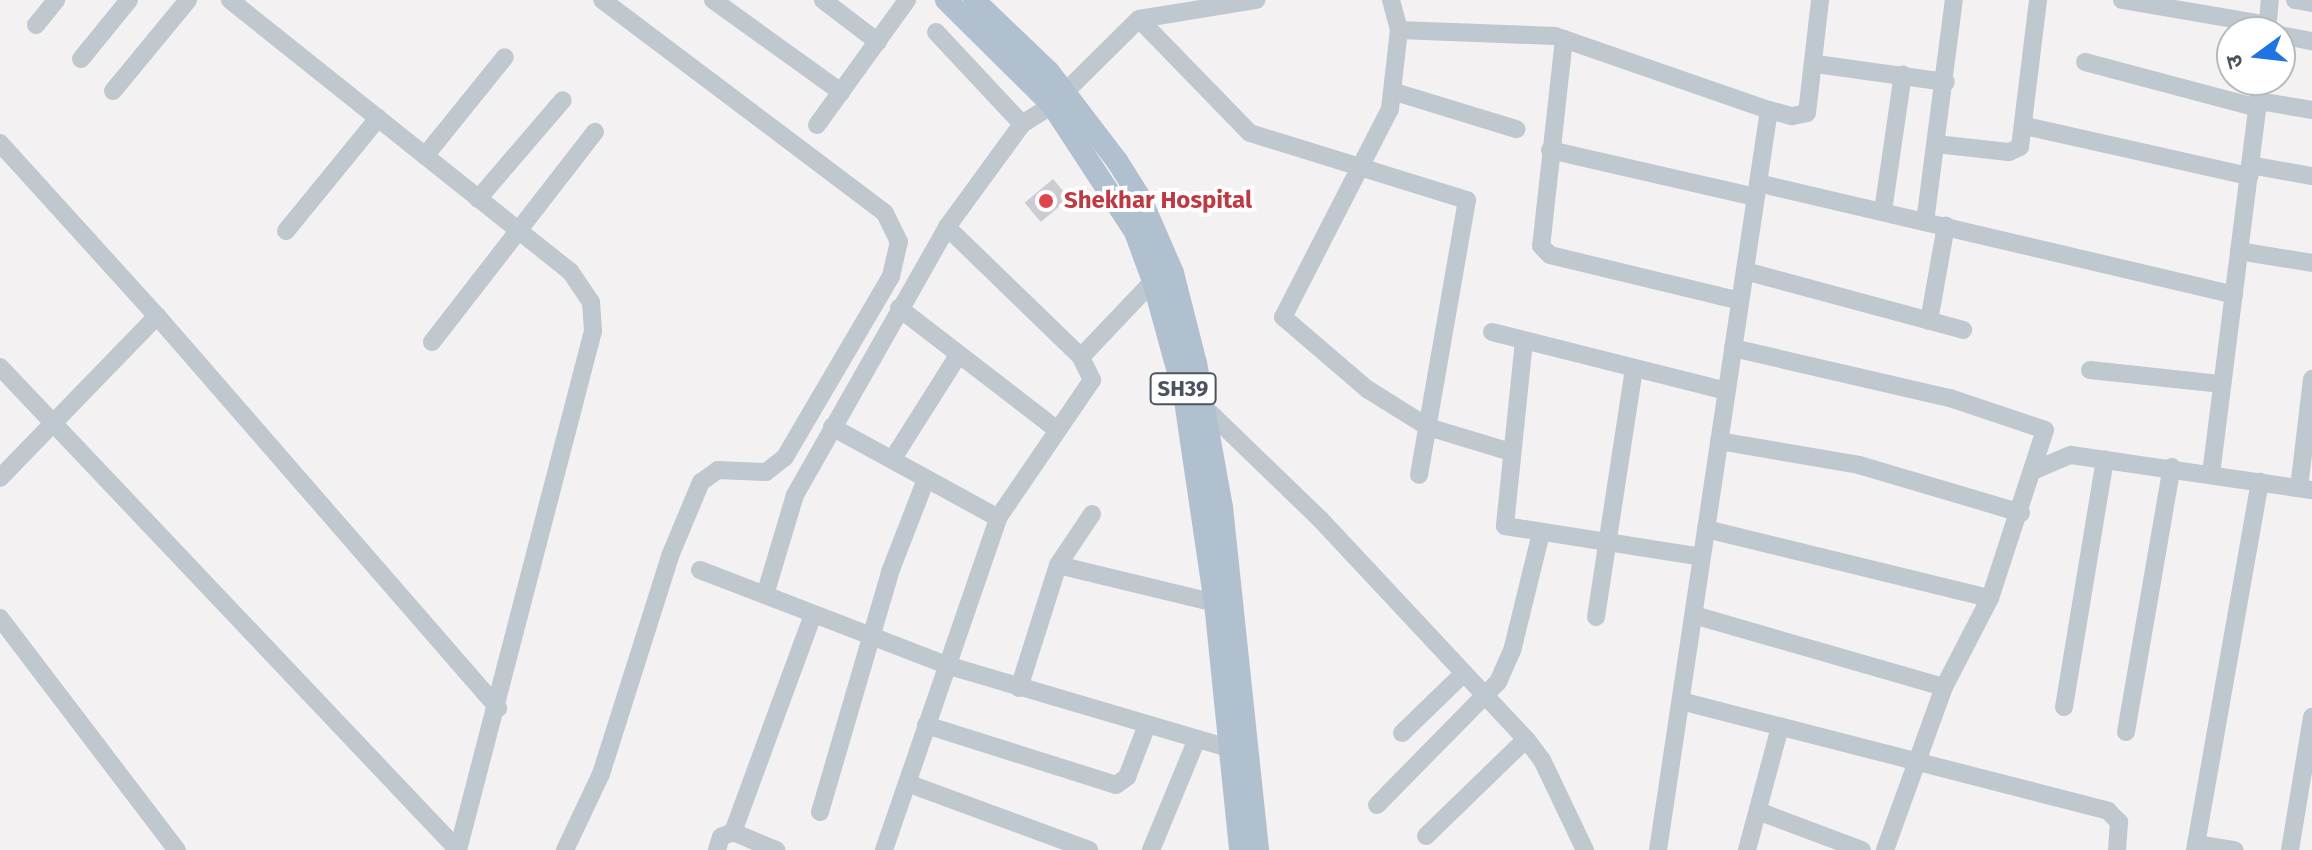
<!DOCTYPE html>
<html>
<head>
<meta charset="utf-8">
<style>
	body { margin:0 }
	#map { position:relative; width:2312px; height:850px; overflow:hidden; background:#f3f1f1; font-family:"Fira Sans","Noto Sans Devanagari",sans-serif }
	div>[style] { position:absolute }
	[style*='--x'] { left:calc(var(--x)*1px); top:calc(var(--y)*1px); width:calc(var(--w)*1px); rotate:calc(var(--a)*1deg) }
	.building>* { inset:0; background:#cbcdd3; transform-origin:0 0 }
	.minor>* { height:18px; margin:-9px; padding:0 9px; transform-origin:9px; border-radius:9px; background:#bfc8cf }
	.major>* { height:22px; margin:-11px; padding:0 11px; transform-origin:11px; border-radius:11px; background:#b1c0cf }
	.dots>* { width:22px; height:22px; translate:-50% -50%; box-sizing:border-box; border:4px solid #fff; border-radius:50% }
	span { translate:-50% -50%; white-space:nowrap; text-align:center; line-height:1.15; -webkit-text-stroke:8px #fff; paint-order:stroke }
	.shield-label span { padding:2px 6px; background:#fff; border:2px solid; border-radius:6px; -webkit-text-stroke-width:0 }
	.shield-label { font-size:22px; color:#49545e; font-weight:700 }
	.health-label { font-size:24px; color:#be3a42; font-weight:700 }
	.left { translate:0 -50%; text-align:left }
	.north { position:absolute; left:2216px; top:16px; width:80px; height:80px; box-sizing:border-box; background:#fff; border:2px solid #b6bbbf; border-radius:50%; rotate:255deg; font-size:22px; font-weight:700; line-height:32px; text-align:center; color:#49545e }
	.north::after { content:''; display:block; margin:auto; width:28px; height:36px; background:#1e74e0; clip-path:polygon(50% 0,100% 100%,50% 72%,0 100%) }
</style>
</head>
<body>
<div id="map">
	<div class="building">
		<i style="left:1053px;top:179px;width:25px;height:37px;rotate:50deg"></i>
	</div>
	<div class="minor">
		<i style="--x:230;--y:0;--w:435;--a:38.6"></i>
		<i style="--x:570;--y:271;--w:37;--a:56"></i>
		<i style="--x:591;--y:302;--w:29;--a:86"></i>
		<i style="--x:593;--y:331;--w:536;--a:104.58"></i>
		<i style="--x:713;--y:0;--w:158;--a:35.7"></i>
		<i style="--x:823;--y:0;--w:69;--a:37.4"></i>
		<i style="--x:1391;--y:0;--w:31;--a:75"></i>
		<i style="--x:1399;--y:30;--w:80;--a:96.5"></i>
		<i style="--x:1390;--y:109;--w:234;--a:117.2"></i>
		<i style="--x:1283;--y:317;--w:111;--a:40.6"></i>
		<i style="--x:1367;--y:389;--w:72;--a:31.9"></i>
		<i style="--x:1428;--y:427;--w:87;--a:16.8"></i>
		<i style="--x:2122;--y:0;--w:148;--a:9.7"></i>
		<i style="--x:2295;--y:0;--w:17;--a:10"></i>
		<i style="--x:1139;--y:19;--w:159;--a:45.8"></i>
		<i style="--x:1250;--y:133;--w:227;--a:17.2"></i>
		<i style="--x:1467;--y:200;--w:279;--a:99.9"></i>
		<i style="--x:36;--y:25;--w:32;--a:-51"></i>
		<i style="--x:1399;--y:30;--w:156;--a:2.2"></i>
		<i style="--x:1555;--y:36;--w:226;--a:19.1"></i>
		<i style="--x:936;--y:32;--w:126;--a:46.9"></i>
		<i style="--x:2267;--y:32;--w:32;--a:-85"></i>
		<i style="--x:2280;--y:35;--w:33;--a:11"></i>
		<i style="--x:1564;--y:39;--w:208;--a:96.3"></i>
		<i style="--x:1541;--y:246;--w:13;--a:45"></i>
		<i style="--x:1550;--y:255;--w:195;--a:13.6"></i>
		<i style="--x:81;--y:59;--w:76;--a:-50.9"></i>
		<i style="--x:2085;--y:62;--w:179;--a:14.9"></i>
		<i style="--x:1816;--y:64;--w:131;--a:7.9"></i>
		<i style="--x:113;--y:91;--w:118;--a:-50.5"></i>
		<i style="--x:1395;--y:92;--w:127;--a:17"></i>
		<i style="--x:2259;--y:101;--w:54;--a:9.6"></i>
		<i style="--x:817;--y:125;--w:154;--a:-54.2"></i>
		<i style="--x:2025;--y:126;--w:230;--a:12.6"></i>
		<i style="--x:0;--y:143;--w:234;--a:47.8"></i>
		<i style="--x:157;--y:316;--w:520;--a:48.98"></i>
		<i style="--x:1936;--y:144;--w:73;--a:6.3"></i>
		<i style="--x:2009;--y:152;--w:12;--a:-24"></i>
		<i style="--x:2020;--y:147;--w:148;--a:-83"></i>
		<i style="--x:1550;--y:150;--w:211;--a:12.9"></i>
		<i style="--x:425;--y:156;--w:127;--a:-51.1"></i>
		<i style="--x:2250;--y:165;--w:63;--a:10.1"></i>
		<i style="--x:1758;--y:183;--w:489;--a:13.2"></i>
		<i style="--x:478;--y:199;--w:130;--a:-49.4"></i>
		<i style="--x:1883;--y:211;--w:138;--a:-81.7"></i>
		<i style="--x:1925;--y:222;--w:224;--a:-82.6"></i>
		<i style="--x:286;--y:231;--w:146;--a:-50.8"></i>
		<i style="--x:2239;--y:251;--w:74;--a:9.3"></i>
		<i style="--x:1745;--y:271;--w:226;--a:15.1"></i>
		<i style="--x:899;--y:308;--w:198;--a:37.6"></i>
		<i style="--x:1929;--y:321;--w:97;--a:-79.9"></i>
		<i style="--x:1492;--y:332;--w:242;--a:14.1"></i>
		<i style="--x:1524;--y:341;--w:186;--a:95.9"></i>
		<i style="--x:1505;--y:526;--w:199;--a:8.9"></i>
		<i style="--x:432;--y:342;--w:266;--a:-52.2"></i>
		<i style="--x:1733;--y:348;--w:223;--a:13"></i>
		<i style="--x:1950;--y:398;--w:100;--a:18.6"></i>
		<i style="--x:2045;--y:430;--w:177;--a:108.1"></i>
		<i style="--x:1990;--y:598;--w:100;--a:117.3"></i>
		<i style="--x:1944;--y:687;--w:173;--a:109.9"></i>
		<i style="--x:1081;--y:357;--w:105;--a:-46.5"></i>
		<i style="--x:0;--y:367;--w:666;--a:46.52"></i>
		<i style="--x:2090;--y:370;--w:133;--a:6.1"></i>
		<i style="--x:1205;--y:408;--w:160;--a:44"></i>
		<i style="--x:1320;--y:519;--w:301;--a:46.9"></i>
		<i style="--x:1526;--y:739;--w:26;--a:53"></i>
		<i style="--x:1542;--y:760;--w:100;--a:64.5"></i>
		<i style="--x:832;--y:427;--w:189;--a:28.7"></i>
		<i style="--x:1719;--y:441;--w:142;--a:9.7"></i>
		<i style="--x:1859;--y:465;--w:169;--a:16.5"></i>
		<i style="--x:892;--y:460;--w:125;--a:-57.7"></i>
		<i style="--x:2035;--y:470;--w:39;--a:-23"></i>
		<i style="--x:2071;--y:455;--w:244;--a:8.3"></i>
		<i style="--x:2211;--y:474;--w:397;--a:-82.8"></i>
		<i style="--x:0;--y:478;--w:226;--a:-45.9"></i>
		<i style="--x:2299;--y:488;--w:110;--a:-83.2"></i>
		<i style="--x:1092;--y:514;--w:61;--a:123.7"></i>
		<i style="--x:1058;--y:565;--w:162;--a:13.6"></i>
		<i style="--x:1706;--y:529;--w:292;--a:13.7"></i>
		<i style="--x:700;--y:570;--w:261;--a:21.1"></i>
		<i style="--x:943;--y:664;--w:298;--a:16.4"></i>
		<i style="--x:765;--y:595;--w:104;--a:-73.3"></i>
		<i style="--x:795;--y:495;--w:308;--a:-60.4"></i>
		<i style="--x:1694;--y:615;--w:260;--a:16.1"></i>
		<i style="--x:1596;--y:617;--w:252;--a:-81.3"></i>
		<i style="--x:0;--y:618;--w:292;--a:52.7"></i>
		<i style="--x:1019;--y:688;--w:129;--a:-72.4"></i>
		<i style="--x:1681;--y:701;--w:441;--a:14.4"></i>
		<i style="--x:2108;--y:811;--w:16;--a:45"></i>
		<i style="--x:2119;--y:822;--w:28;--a:94"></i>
		<i style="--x:2064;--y:707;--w:251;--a:-80.6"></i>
		<i style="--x:926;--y:725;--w:199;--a:17.5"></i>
		<i style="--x:1116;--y:785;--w:14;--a:-36"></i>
		<i style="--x:1127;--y:777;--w:56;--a:-69"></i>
		<i style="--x:2126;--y:732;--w:269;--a:-80.2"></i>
		<i style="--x:1402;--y:733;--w:83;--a:-44"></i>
		<i style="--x:907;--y:783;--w:194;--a:20.2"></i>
		<i style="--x:1377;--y:805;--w:173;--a:-45.5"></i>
		<i style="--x:1498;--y:682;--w:34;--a:-66"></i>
		<i style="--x:1512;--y:651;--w:122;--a:-76.2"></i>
		<i style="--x:1758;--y:811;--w:111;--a:20.6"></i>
		<i style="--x:820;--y:812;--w:250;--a:-73.7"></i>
		<i style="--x:890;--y:572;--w:100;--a:-68.8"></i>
		<i style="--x:733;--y:832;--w:232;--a:-69.8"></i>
		<i style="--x:1426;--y:836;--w:139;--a:-44.1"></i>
		<i style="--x:2196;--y:844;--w:39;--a:9"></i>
		<i style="--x:565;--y:850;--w:84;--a:-64.7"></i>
		<i style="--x:601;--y:774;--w:229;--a:-72.4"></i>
		<i style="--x:670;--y:556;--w:80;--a:-67.3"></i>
		<i style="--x:701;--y:482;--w:21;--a:-35"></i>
		<i style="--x:718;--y:470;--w:48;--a:2.4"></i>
		<i style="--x:766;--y:472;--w:24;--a:-38"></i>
		<i style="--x:785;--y:457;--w:210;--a:-59.6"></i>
		<i style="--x:891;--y:276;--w:35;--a:-77"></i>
		<i style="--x:899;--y:242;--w:32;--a:-116"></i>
		<i style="--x:885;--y:213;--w:354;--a:-143"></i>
		<i style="--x:717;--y:850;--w:14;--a:-73"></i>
		<i style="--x:721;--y:837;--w:13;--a:-23"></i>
		<i style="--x:733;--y:832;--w:47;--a:22.7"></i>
		<i style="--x:884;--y:850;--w:351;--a:-71"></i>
		<i style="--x:998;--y:518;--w:167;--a:-55.7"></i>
		<i style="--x:1092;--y:380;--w:25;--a:-116"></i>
		<i style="--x:1081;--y:357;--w:187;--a:-135.9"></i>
		<i style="--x:947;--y:227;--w:127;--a:-53.9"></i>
		<i style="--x:1022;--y:124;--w:36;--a:-32"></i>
		<i style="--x:1052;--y:105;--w:122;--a:-44.7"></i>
		<i style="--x:1139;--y:19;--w:119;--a:-9.2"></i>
		<i style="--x:1151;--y:850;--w:120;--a:-67.5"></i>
		<i style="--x:1658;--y:850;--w:748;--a:-81.47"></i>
		<i style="--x:1769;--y:110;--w:24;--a:15"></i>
		<i style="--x:1792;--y:116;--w:15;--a:-11"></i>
		<i style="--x:1807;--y:113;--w:114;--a:-83.4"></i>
		<i style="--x:1747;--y:850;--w:127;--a:-75"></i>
		<i style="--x:2195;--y:850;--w:374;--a:-80"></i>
		<i style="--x:2290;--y:850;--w:135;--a:-80.6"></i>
	</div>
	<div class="major">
		<i style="--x:946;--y:0;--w:149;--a:44.7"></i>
		<i style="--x:1052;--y:105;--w:152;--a:56.8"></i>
		<i style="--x:1135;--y:232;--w:52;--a:69.8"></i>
		<i style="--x:1153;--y:281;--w:117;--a:74.7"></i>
		<i style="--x:1184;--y:394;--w:211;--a:81.6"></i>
		<i style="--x:1215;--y:603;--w:248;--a:84.2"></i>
		<i style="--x:974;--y:0;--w:104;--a:43.8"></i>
		<i style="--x:1049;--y:72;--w:112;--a:52.6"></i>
		<i style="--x:1117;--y:161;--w:45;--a:57.7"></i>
		<i style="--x:1141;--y:199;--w:81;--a:66.6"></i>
		<i style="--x:1173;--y:273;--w:93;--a:75.7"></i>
		<i style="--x:1196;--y:363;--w:146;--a:79.8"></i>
		<i style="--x:1222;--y:507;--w:345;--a:84"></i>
	</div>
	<div class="dots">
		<i style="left:1046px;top:201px;background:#e0444e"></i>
	</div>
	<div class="shield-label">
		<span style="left:1183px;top:389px">SH39</span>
	</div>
	<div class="health-label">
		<span class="left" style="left:1064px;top:201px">Shekhar Hospital</span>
	</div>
	<div class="north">उ</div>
</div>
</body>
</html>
